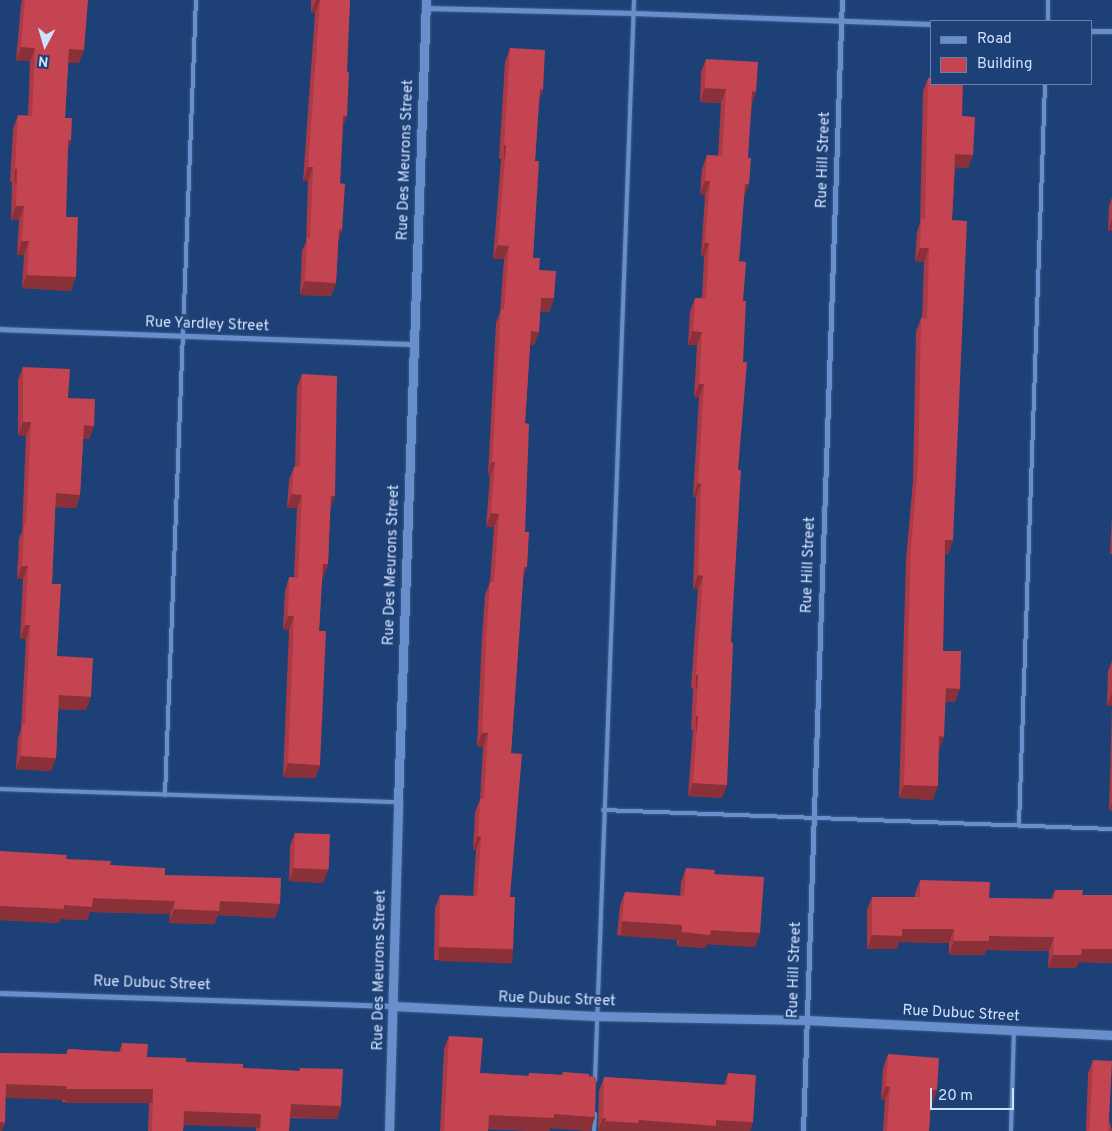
<!DOCTYPE html>
<html>
<head>
<meta charset="utf-8">
<style>
	body { margin:0 }
	#map { position:relative; width:1112px; height:1131px; overflow:hidden; background:#1d4177; font-family:Overpass,sans-serif }
	div>[style] { position:absolute }
	[style*='--x'] { left:calc(var(--x)*1px); top:calc(var(--y)*1px); width:calc(var(--w)*1px); rotate:calc(var(--a)*1deg) }
	.roads { filter:drop-shadow(0 0 1px #3d5e8f) drop-shadow(0 0 1px #3d5e8f) }
	.service>* { height:4px; margin:-2px; padding:0 2px; transform-origin:2px; border-radius:2px; background:#678fcb }
	.minor>* { height:5px; margin:-2.5px; padding:0 2.5px; transform-origin:2.5px; border-radius:2.5px; background:#678fcb }
	.tertiary>* { height:9px; margin:-4.5px; padding:0 4.5px; transform-origin:4.5px; border-radius:4.5px; background:#678fcb }
	.wall>* { inset:0; background:#a93a46 }
	.shaded-wall>* { inset:0; background:#8a3039; transform-origin:0 0 }
	.building>* { inset:0; background:#c54451; transform-origin:0 0 }
	span { translate:-50% -50%; white-space:nowrap; text-align:center; line-height:1.15; -webkit-text-stroke:4.5px #1d4177; paint-order:stroke }
	.street-label { font-size:15px; color:#d0e1fb }
	.legend { position:absolute; left:930px; top:20px; width:162px; height:65px; box-sizing:border-box; background:#1d4177; border:1px solid #6581ac; margin:0; padding:6px 9px; list-style:none; font-size:15px; color:#d0e1fb }
	.legend li { display:flex; align-items:center; gap:10px; height:25px }
	.legend b { width:25px; border:1px solid #6581ac }
	.north { position:absolute; left:20px; top:20px; width:50px; height:50px; -webkit-text-stroke:4px #1d4177; paint-order:stroke; rotate:186deg; font-size:14px; font-weight:700; line-height:20px; text-align:center; color:#d0e1fb }
	.north::after { content:''; display:block; margin:auto; width:18px; height:22px; background:#d0e1fb; clip-path:polygon(50% 0,100% 100%,50% 72%,0 100%) }
	.scale { position:absolute; left:930px; top:1088px; width:84px; height:22px; box-sizing:border-box; border:2px solid #d0e1fb; border-top:0; padding-left:6px; font-size:15px; line-height:18px; white-space:nowrap; color:#d0e1fb; -webkit-text-stroke:4px #1d4177; paint-order:stroke }
</style>
</head>
<body>
<div id="map">
	<div class="roads">
		<div class="service">
			<i style="--x:1048;--y:21;--w:21;--a:-90"></i>
			<i style="--x:0;--y:789;--w:398;--a:1.9"></i>
			<i style="--x:165;--y:795;--w:796;--a:-87.77"></i>
			<i style="--x:603;--y:810;--w:509;--a:2.14"></i>
			<i style="--x:1019;--y:825;--w:741;--a:-87.99"></i>
			<i style="--x:595;--y:1080;--w:1081;--a:-87.93"></i>
			<i style="--x:594;--y:1131;--w:17;--a:-87"></i>
			<i style="--x:1011;--y:1131;--w:100;--a:-88.3"></i>
		</div>
		<div class="minor">
			<i style="--x:425;--y:8;--w:209;--a:1.4"></i>
			<i style="--x:634;--y:13;--w:297;--a:2.1"></i>
			<i style="--x:1091;--y:31;--w:21;--a:0"></i>
			<i style="--x:0;--y:329;--w:414;--a:2.1"></i>
			<i style="--x:0;--y:993;--w:393;--a:1.9"></i>
			<i style="--x:803;--y:1131;--w:1132;--a:-88.03"></i>
		</div>
		<div class="tertiary">
			<i style="--x:393;--y:1006;--w:203;--a:2.8"></i>
			<i style="--x:596;--y:1016;--w:210;--a:1.1"></i>
			<i style="--x:806;--y:1020;--w:306;--a:2.8"></i>
			<i style="--x:389;--y:1131;--w:329;--a:-88.4"></i>
			<i style="--x:398;--y:802;--w:802;--a:-88"></i>
		</div>
	</div>
	<div class="wall">
		<i style="clip-path:polygon(22px 0,88px 0,79px 63px,68px 63px,65px 118px,71px 140px,68px 149px,66px 217px,71px 291px,22px 288px,24px 255px,17px 255px,19px 220px,11px 220px,12px 182px,10px 182px,13px 129px,18px 115px,28px 116px,30px 61px,16px 61px,21px 4px)"></i>
		<i style="clip-path:polygon(311px 0,350px 0,340px 183px,342px 230px,338px 241px,336px 283px,331px 296px,300px 295px,302px 251px,306px 242px,308px 181px,303px 181px,315px 13px,311px 13px)"></i>
		<i style="clip-path:polygon(510px 48px,539px 100px,535px 161px,533px 258px,554px 298px,549px 312px,540px 311px,539px 332px,534px 345px,530px 345px,525px 423px,523px 576px,511px 753px,510px 897px,513px 949px,508px 962px,434px 960px,435px 908px,440px 895px,473px 896px,476px 850px,473px 850px,475px 812px,480px 800px,483px 747px,477px 746px,482px 637px,485px 595px,490px 582px,494px 527px,486px 527px,490px 476px,488px 475px,496px 323px,500px 312px,504px 259px,493px 259px,501px 159px,499px 159px,505px 62px)"></i>
		<i style="clip-path:polygon(706px 59px,756px 92px,752px 103px,744px 198px,739px 261px,743px 301px,743px 362px,722px 798px,688px 796px,693px 730px,691px 730px,693px 688px,691px 688px,698px 589px,693px 589px,696px 497px,693px 497px,699px 398px,694px 397px,697px 345px,688px 345px,690px 311px,695px 298px,702px 298px,704px 256px,701px 256px,705px 195px,700px 194px,702px 169px,707px 155px,718px 156px,721px 103px,700px 102px,701px 72px)"></i>
		<i style="clip-path:polygon(928px 78px,962px 116px,968px 168px,955px 167px,952px 220px,953px 540px,948px 554px,945px 554px,943px 651px,955px 702px,945px 702px,933px 800px,899px 798px,906px 560px,913px 480px,916px 332px,921px 318px,922px 318px,924px 262px,915px 261px,917px 232px,920px 223px,923px 91px)"></i>
		<i style="clip-path:polygon(1112px 197px,1112px 231px,1108px 231px,1109px 206px)"></i>
		<i style="clip-path:polygon(23px 367px,68px 398px,94px 426px,89px 439px,83px 439px,80px 495px,76px 508px,55px 507px,52px 584px,57px 656px,86px 710px,58px 709px,56px 758px,51px 771px,16px 769px,18px 738px,21px 729px,26px 639px,20px 639px,23px 579px,17px 579px,19px 538px,22px 532px,26px 436px,18px 435px,18px 380px)"></i>
		<i style="clip-path:polygon(302px 374px,330px 508px,328px 564px,323px 578px,322px 578px,319px 631px,320px 765px,315px 778px,283px 777px,289px 630px,283px 629px,285px 591px,289px 577px,294px 577px,297px 508px,287px 508px,289px 480px,294px 467px,295px 467px,297px 387px)"></i>
		<i style="clip-path:polygon(1112px 517px,1112px 554px,1110px 554px)"></i>
		<i style="clip-path:polygon(1112px 661px,1112px 811px,1109px 811px,1112px 706px,1107px 706px,1108px 671px)"></i>
		<i style="clip-path:polygon(295px 833px,328px 870px,323px 883px,289px 881px,290px 846px)"></i>
		<i style="clip-path:polygon(0 851px,110px 865px,165px 875px,275px 918px,218px 915px,214px 924px,169px 923px,170px 914px,90px 912px,87px 920px,60px 919px,59px 923px,0 920px)"></i>
		<i style="clip-path:polygon(686px 868px,714px 874px,755px 947px,707px 944px,705px 948px,677px 946px,677px 939px,617px 935px,620px 906px,625px 892px,680px 896px,681px 882px)"></i>
		<i style="clip-path:polygon(920px 880px,989px 898px,1051px 899px,1055px 890px,1082px 895px,1112px 895px,1112px 963px,1079px 962px,1076px 968px,1048px 968px,1049px 951px,986px 950px,984px 955px,949px 955px,949px 943px,899px 942px,897px 949px,867px 949px,867px 910px,872px 897px,915px 897px,915px 894px)"></i>
		<i style="clip-path:polygon(449px 1036px,480px 1073px,528px 1076px,529px 1073px,562px 1075px,563px 1072px,589px 1076px,595px 1117px,590px 1131px,551px 1128px,549px 1131px,534px 1131px,488px 1129px,488px 1131px,440px 1131px,444px 1049px)"></i>
		<i style="clip-path:polygon(122px 1043px,147px 1057px,243px 1068px,299px 1071px,300px 1068px,341px 1106px,337px 1119px,290px 1118px,289px 1131px,256px 1131px,256px 1127px,184px 1124px,183px 1131px,148px 1131px,149px 1102px,62px 1102px,62px 1099px,6px 1097px,0 1053px,66px 1054px,68px 1049px,119px 1052px)"></i>
		<i style="clip-path:polygon(888px 1054px,937px 1090px,932px 1104px,931px 1103px,929px 1131px,883px 1131px,885px 1100px,881px 1100px,883px 1068px)"></i>
		<i style="clip-path:polygon(1093px 1060px,1112px 1131px,1086px 1131px,1088px 1074px)"></i>
		<i style="clip-path:polygon(728px 1073px,753px 1122px,750px 1131px,598px 1131px,599px 1091px,604px 1077px,724px 1085px)"></i>
	</div>
	<div class="shaded-wall">
		<i style="clip-path:polygon(316px 0,320px 0,315px 13px,311px 13px)"></i>
		<i style="clip-path:polygon(21px 47px,35px 48px,30px 61px,16px 61px)"></i>
		<i style="clip-path:polygon(69px 49px,84px 50px,79px 63px,64px 63px)"></i>
		<i style="clip-path:polygon(705px 88px,726px 89px,721px 103px,700px 102px)"></i>
		<i style="clip-path:polygon(540px 89px,543px 90px,538px 103px)"></i>
		<i style="clip-path:polygon(752px 91px,756px 92px,751px 105px)"></i>
		<i style="clip-path:polygon(343px 116px,347px 116px,342px 129px)"></i>
		<i style="clip-path:polygon(68px 140px,71px 140px,66px 154px)"></i>
		<i style="left:504px;top:145px;width:2px;height:15px"></i>
		<i style="clip-path:polygon(955px 154px,973px 155px,968px 168px,950px 167px)"></i>
		<i style="clip-path:polygon(308px 167px,313px 167px,308px 181px,303px 181px)"></i>
		<i style="left:15px;top:169px;width:2px;height:14px"></i>
		<i style="clip-path:polygon(705px 181px,710px 181px,705px 195px,700px 194px)"></i>
		<i style="clip-path:polygon(745px 184px,749px 184px,744px 198px,740px 197px)"></i>
		<i style="clip-path:polygon(16px 206px,24px 206px,19px 220px,11px 220px)"></i>
		<i style="clip-path:polygon(1112px 219px,1112px 231px,1108px 231px)"></i>
		<i style="clip-path:polygon(339px 229px,342px 230px,337px 243px)"></i>
		<i style="clip-path:polygon(22px 241px,29px 241px,24px 255px,17px 255px)"></i>
		<i style="clip-path:polygon(705px 243px,709px 243px,704px 256px,701px 256px)"></i>
		<i style="clip-path:polygon(498px 245px,509px 246px,504px 259px,493px 259px)"></i>
		<i style="clip-path:polygon(920px 248px,929px 248px,924px 262px,915px 261px)"></i>
		<i style="clip-path:polygon(27px 275px,76px 277px,71px 291px,22px 288px)"></i>
		<i style="clip-path:polygon(305px 281px,336px 283px,331px 296px,300px 295px)"></i>
		<i style="clip-path:polygon(541px 298px,554px 298px,549px 312px,536px 311px)"></i>
		<i style="clip-path:polygon(531px 331px,539px 332px,534px 345px,526px 345px)"></i>
		<i style="clip-path:polygon(693px 331px,702px 332px,697px 345px,688px 345px)"></i>
		<i style="clip-path:polygon(699px 384px,704px 384px,699px 398px,694px 397px)"></i>
		<i style="clip-path:polygon(23px 422px,31px 422px,26px 436px,18px 435px)"></i>
		<i style="clip-path:polygon(84px 425px,94px 426px,89px 439px,79px 439px)"></i>
		<i style="clip-path:polygon(492px 462px,495px 462px,490px 476px,488px 475px)"></i>
		<i style="clip-path:polygon(698px 483px,701px 484px,696px 497px,693px 497px)"></i>
		<i style="clip-path:polygon(56px 493px,80px 495px,76px 508px,51px 507px)"></i>
		<i style="clip-path:polygon(292px 494px,302px 495px,297px 508px,287px 508px)"></i>
		<i style="clip-path:polygon(331px 496px,335px 496px,330px 510px)"></i>
		<i style="clip-path:polygon(491px 513px,499px 514px,494px 527px,486px 527px)"></i>
		<i style="clip-path:polygon(945px 540px,953px 540px,948px 554px,940px 553px)"></i>
		<i style="clip-path:polygon(323px 564px,328px 564px,323px 578px,318px 577px)"></i>
		<i style="clip-path:polygon(22px 566px,28px 566px,23px 579px,17px 579px)"></i>
		<i style="clip-path:polygon(524px 567px,527px 567px,522px 580px)"></i>
		<i style="clip-path:polygon(698px 575px,703px 576px,698px 589px,693px 589px)"></i>
		<i style="clip-path:polygon(288px 616px,294px 616px,289px 630px,283px 629px)"></i>
		<i style="clip-path:polygon(25px 625px,30px 625px,26px 639px,20px 639px)"></i>
		<i style="left:696px;top:675px;width:2px;height:14px"></i>
		<i style="clip-path:polygon(946px 688px,960px 689px,955px 702px,941px 702px)"></i>
		<i style="clip-path:polygon(1112px 692px,1112px 706px,1107px 706px)"></i>
		<i style="clip-path:polygon(59px 695px,91px 697px,86px 710px,54px 709px)"></i>
		<i style="left:696px;top:716px;width:2px;height:15px"></i>
		<i style="clip-path:polygon(482px 733px,488px 733px,483px 747px,477px 746px)"></i>
		<i style="clip-path:polygon(939px 736px,944px 737px,939px 750px)"></i>
		<i style="clip-path:polygon(21px 756px,56px 758px,51px 771px,16px 769px)"></i>
		<i style="clip-path:polygon(288px 763px,320px 765px,315px 778px,283px 777px)"></i>
		<i style="clip-path:polygon(693px 783px,727px 785px,722px 798px,688px 796px)"></i>
		<i style="clip-path:polygon(904px 785px,938px 786px,933px 800px,899px 798px)"></i>
		<i style="clip-path:polygon(1112px 803px,1112px 811px,1109px 811px)"></i>
		<i style="clip-path:polygon(478px 836px,481px 837px,476px 850px,473px 850px)"></i>
		<i style="clip-path:polygon(294px 868px,328px 870px,323px 883px,289px 881px)"></i>
		<i style="clip-path:polygon(93px 898px,175px 901px,170px 914px,90px 912px,87px 920px,60px 919px,59px 923px,0 920px,0 906px,64px 905px)"></i>
		<i style="clip-path:polygon(220px 901px,280px 904px,275px 918px,218px 915px,214px 924px,169px 923px,174px 909px)"></i>
		<i style="left:622px;top:921px;width:60px;height:15px;rotate:4deg"></i>
		<i style="clip-path:polygon(902px 929px,954px 929px,949px 943px,899px 942px,897px 949px,867px 949px,872px 935px)"></i>
		<i style="clip-path:polygon(711px 930px,760px 933px,755px 947px,707px 944px,705px 948px,677px 946px,682px 932px)"></i>
		<i style="clip-path:polygon(989px 936px,1054px 937px,1049px 951px,986px 950px,984px 955px,949px 955px,954px 941px)"></i>
		<i style="left:439px;top:947px;width:74px;height:14px;rotate:2deg"></i>
		<i style="clip-path:polygon(1082px 949px,1112px 949px,1112px 963px,1079px 962px,1076px 968px,1048px 968px,1053px 955px)"></i>
		<i style="left:6px;top:1084px;width:61px;height:14px;rotate:2deg"></i>
		<i style="clip-path:polygon(886px 1086px,890px 1087px,885px 1100px,881px 1100px)"></i>
		<i style="left:66px;top:1089px;width:87px;height:14px"></i>
		<i style="clip-path:polygon(931px 1090px,937px 1090px,932px 1104px,926px 1103px)"></i>
		<i style="clip-path:polygon(291px 1104px,341px 1106px,337px 1119px,286px 1117px)"></i>
		<i style="left:184px;top:1111px;width:77px;height:14px;rotate:2deg"></i>
		<i style="clip-path:polygon(554px 1114px,595px 1117px,590px 1131px,551px 1128px,549px 1131px,534px 1131px,484px 1128px,489px 1115px)"></i>
		<i style="clip-path:polygon(603px 1118px,606px 1118px,602px 1131px,598px 1131px)"></i>
		<i style="clip-path:polygon(639px 1120px,716px 1120px,753px 1122px,750px 1131px,602px 1131px,606px 1121px)"></i>
		<i style="clip-path:polygon(0 1122px,5px 1123px,2px 1131px,0 1131px)"></i>
	</div>
	<div class="building">
		<i style="clip-path:polygon(25px 0,88px 0,84px 50px,69px 49px,65px 118px,72px 118px,71px 140px,68px 140px,66px 217px,78px 217px,76px 277px,27px 275px,29px 241px,22px 241px,24px 206px,16px 206px,17px 169px,15px 169px,18px 115px,32px 116px,35px 48px,21px 47px)"></i>
		<i style="clip-path:polygon(320px 0,350px 0,347px 72px,349px 72px,347px 116px,343px 116px,340px 183px,345px 184px,342px 230px,339px 229px,336px 283px,305px 281px,307px 238px,310px 238px,313px 167px,308px 167px)"></i>
		<i style="clip-path:polygon(510px 48px,545px 50px,543px 90px,540px 89px,535px 161px,539px 161px,533px 258px,540px 258px,539px 270px,556px 271px,554px 298px,541px 298px,539px 332px,531px 331px,525px 423px,529px 424px,525px 532px,529px 532px,527px 567px,524px 567px,511px 753px,522px 754px,510px 897px,515px 897px,513px 949px,439px 947px,440px 895px,477px 896px,481px 837px,478px 836px,480px 799px,484px 799px,488px 733px,482px 733px,487px 623px,490px 582px,494px 582px,499px 514px,491px 513px,495px 462px,492px 462px,501px 309px,504px 310px,509px 246px,498px 245px,506px 145px,504px 145px)"></i>
		<i style="clip-path:polygon(706px 59px,758px 62px,756px 92px,752px 91px,748px 158px,751px 158px,749px 184px,745px 184px,739px 261px,746px 262px,743px 301px,746px 301px,743px 362px,747px 362px,738px 470px,741px 470px,731px 642px,733px 643px,727px 785px,693px 783px,698px 716px,696px 716px,698px 675px,696px 675px,703px 576px,698px 575px,701px 484px,698px 483px,704px 384px,699px 384px,702px 332px,693px 331px,695px 298px,706px 299px,709px 243px,705px 243px,710px 181px,705px 181px,707px 155px,722px 156px,726px 89px,705px 88px)"></i>
		<i style="clip-path:polygon(928px 78px,931px 78px,931px 84px,963px 84px,962px 116px,975px 117px,973px 155px,955px 154px,952px 220px,967px 221px,953px 540px,945px 540px,943px 651px,961px 651px,960px 689px,946px 688px,944px 737px,939px 736px,938px 786px,904px 785px,911px 546px,918px 466px,921px 318px,927px 319px,929px 248px,920px 248px,921px 219px,925px 219px)"></i>
		<i style="clip-path:polygon(23px 367px,70px 369px,68px 398px,95px 399px,94px 426px,84px 425px,80px 495px,56px 493px,52px 584px,61px 584px,57px 656px,93px 658px,91px 697px,59px 695px,56px 758px,21px 756px,22px 725px,25px 725px,30px 625px,25px 625px,28px 566px,22px 566px,24px 525px,26px 525px,31px 422px,23px 422px)"></i>
		<i style="clip-path:polygon(302px 374px,337px 376px,335px 496px,331px 496px,328px 564px,323px 564px,319px 631px,326px 631px,320px 765px,288px 763px,294px 616px,288px 616px,289px 577px,298px 578px,302px 495px,292px 494px,294px 467px,300px 467px)"></i>
		<i style="left:295px;top:833px;width:35px;height:35px;rotate:2deg"></i>
		<i style="clip-path:polygon(0 851px,67px 855px,66px 859px,111px 861px,110px 865px,165px 868px,165px 875px,281px 878px,280px 904px,220px 901px,219px 911px,174px 909px,175px 901px,93px 898px,92px 907px,64px 905px,64px 909px,0 906px)"></i>
		<i style="clip-path:polygon(686px 868px,715px 870px,714px 874px,764px 877px,760px 933px,711px 930px,710px 935px,682px 932px,682px 925px,622px 921px,625px 892px,684px 896px)"></i>
		<i style="clip-path:polygon(920px 880px,990px 882px,989px 898px,1054px 899px,1055px 890px,1083px 890px,1082px 895px,1112px 895px,1112px 949px,1082px 949px,1081px 955px,1053px 955px,1054px 937px,989px 936px,989px 941px,954px 941px,954px 929px,902px 929px,902px 936px,872px 935px,872px 897px,920px 897px)"></i>
		<i style="clip-path:polygon(449px 1036px,483px 1038px,480px 1073px,529px 1076px,529px 1073px,562px 1075px,563px 1072px,589px 1074px,589px 1076px,596px 1077px,595px 1117px,554px 1114px,554px 1118px,489px 1115px,488px 1131px,444px 1131px)"></i>
		<i style="clip-path:polygon(122px 1043px,148px 1044px,147px 1057px,186px 1058px,186px 1062px,243px 1064px,243px 1068px,300px 1071px,300px 1068px,343px 1069px,341px 1106px,291px 1104px,289px 1131px,260px 1131px,261px 1114px,184px 1111px,183px 1131px,152px 1131px,153px 1089px,66px 1089px,67px 1086px,6px 1084px,5px 1123px,0 1122px,0 1053px,67px 1054px,68px 1049px,122px 1052px)"></i>
		<i style="clip-path:polygon(888px 1054px,939px 1058px,937px 1090px,931px 1090px,929px 1131px,887px 1131px,890px 1087px,886px 1086px)"></i>
		<i style="left:1093px;top:1060px;width:19px;height:71px;rotate:3deg"></i>
		<i style="clip-path:polygon(728px 1073px,756px 1075px,753px 1122px,716px 1120px,716px 1126px,639px 1120px,638px 1123px,606px 1121px,606px 1118px,603px 1118px,604px 1077px,727px 1085px)"></i>
	</div>
	<div class="street-label">
		<span style="left:406px;top:160px;rotate:-88deg">Rue Des Meurons Street</span>
		<span style="left:824px;top:160px;rotate:-88deg">Rue Hill Street</span>
		<span style="left:207px;top:325px;rotate:2deg">Rue Yardley Street</span>
		<span style="left:392px;top:565px;rotate:-88deg">Rue Des Meurons Street</span>
		<span style="left:809px;top:565px;rotate:-88deg">Rue Hill Street</span>
		<span style="left:380px;top:970px;rotate:-89deg">Rue Des Meurons Street</span>
		<span style="left:795px;top:970px;rotate:-88deg">Rue Hill Street</span>
		<span style="left:152px;top:984px;rotate:2deg">Rue Dubuc Street</span>
		<span style="left:557px;top:1000px;rotate:2deg">Rue Dubuc Street</span>
		<span style="left:961px;top:1014px;rotate:3deg">Rue Dubuc Street</span>
	</div>
	<ul class="legend">
	<li><b style="height:6px;background:#678fcb"></b>Road</li>
	<li><b style="height:14px;background:#c54451"></b>Building</li>
	</ul>
	<div class="north">N</div>
	<div class="scale">20 m</div>
</div>
</body>
</html>
